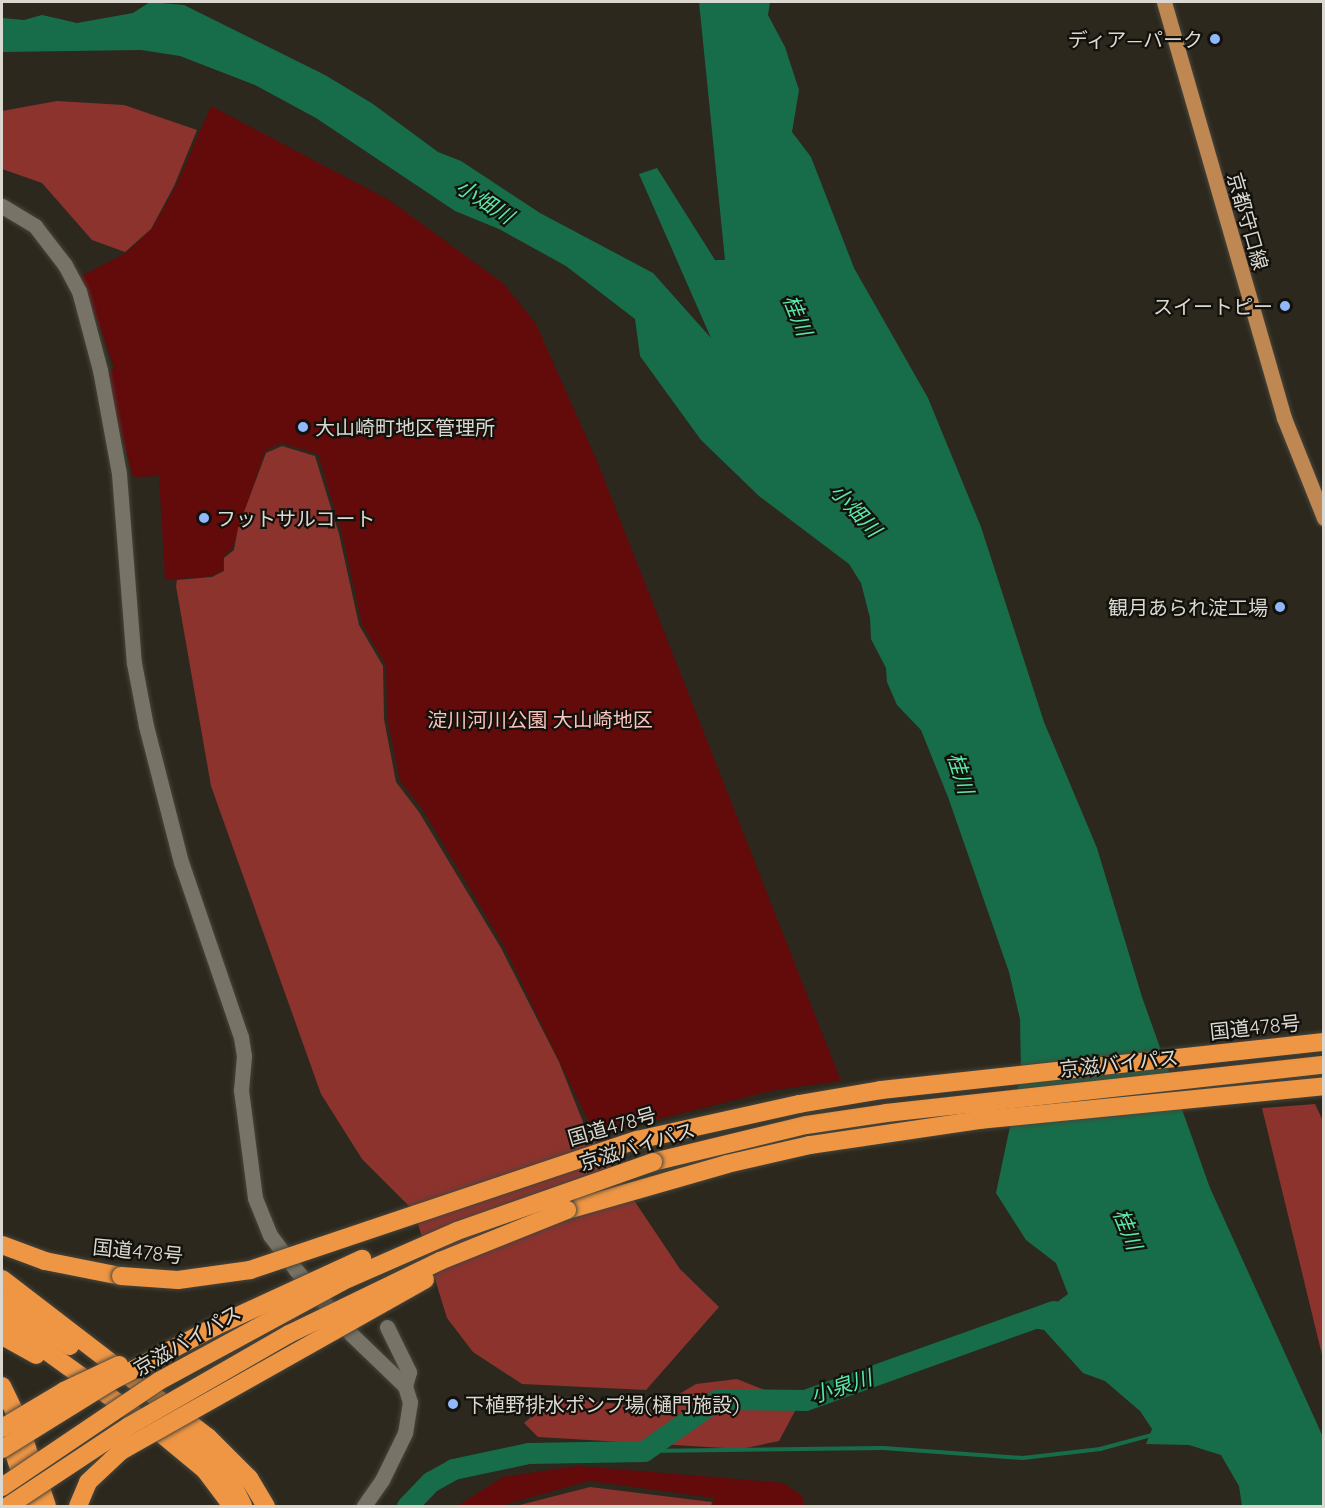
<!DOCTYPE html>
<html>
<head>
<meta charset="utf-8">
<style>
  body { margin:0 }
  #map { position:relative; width:1325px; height:1508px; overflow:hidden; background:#2c281d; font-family:Quicksand,"Noto Sans JP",sans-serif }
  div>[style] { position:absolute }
  .green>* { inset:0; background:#630a0b }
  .forest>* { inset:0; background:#8c332e }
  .water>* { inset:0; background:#176d4a }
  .stream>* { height:4px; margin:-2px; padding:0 2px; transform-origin:2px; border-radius:2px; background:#176d4a }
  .river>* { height:21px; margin:-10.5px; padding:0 10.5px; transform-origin:10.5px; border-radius:10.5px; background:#176d4a }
  .roads { filter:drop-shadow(0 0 2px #47453c) drop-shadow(0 0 2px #47453c) }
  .minor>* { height:15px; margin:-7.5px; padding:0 7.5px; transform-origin:7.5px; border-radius:7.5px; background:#777366 }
  .major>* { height:15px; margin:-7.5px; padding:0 7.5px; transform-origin:7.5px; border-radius:7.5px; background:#bf8852 }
  .highway>* { height:18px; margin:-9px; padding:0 9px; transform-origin:9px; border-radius:9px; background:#ef9644 }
  .bridges { filter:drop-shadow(0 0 2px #47453c) drop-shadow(0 0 2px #47453c) }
  .highway-bridge>* { height:18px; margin:-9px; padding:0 9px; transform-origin:9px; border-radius:9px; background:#ef9644 }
  .dots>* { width:16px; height:16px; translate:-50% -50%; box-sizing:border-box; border:3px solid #13110c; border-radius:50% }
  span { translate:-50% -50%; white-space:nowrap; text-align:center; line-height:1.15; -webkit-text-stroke:4.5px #13110c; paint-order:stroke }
  .poi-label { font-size:20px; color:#dad8d1 }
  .right { translate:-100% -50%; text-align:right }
  .left { translate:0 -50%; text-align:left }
  .street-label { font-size:20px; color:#dad8d1 }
  .park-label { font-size:20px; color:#f7c3bc }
  .water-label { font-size:21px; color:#5be7a8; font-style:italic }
  .frame { position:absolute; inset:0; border:3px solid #dad8d1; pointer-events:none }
</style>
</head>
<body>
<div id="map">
  <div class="green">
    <div style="clip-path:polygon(211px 106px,389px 200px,504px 284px,536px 324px,597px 461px,841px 1081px,775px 1090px,595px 1135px,505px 948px,423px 810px,400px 781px,387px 717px,386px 665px,362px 624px,342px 534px,318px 454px,281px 443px,265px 451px,232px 549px,223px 557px,223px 570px,212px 576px,165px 580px,159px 476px,133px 477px,106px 377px,114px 367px,81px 276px,126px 253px,152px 229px,176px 186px)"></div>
    <div style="clip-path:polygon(578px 1466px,784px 1483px,803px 1497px,803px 1506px,714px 1506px,714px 1498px,589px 1481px,500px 1506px,457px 1506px,503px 1477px)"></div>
  </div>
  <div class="forest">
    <div style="clip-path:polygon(57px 101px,124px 105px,197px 130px,174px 186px,151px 229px,125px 252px,92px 240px,42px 183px,2px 169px,2px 111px)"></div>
    <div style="clip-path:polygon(282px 446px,315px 456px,339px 534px,359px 625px,383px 666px,384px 719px,396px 782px,419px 812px,501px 948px,559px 1062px,585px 1127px,680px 1269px,719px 1307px,646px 1390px,522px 1384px,473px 1352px,447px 1318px,414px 1211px,362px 1159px,321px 1094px,211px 786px,176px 586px,177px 580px,212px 577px,224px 571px,224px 558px,234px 550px,238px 528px,266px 453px)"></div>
    <div style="clip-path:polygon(1315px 1104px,1324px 1123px,1323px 1359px,1262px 1108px)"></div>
    <div style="clip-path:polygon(737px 1379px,777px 1395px,795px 1411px,779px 1441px,741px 1449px,538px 1437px,524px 1423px,556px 1396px,654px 1409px,696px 1384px)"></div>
    <div style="clip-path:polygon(590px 1487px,712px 1502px,711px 1506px,516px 1506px)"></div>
  </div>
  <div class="water">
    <div style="clip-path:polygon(150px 2px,184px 5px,325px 75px,373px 104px,438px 152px,461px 161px,540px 213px,653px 273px,711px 338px,639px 174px,657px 168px,715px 260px,725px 260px,699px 2px,770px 2px,768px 15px,785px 47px,799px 90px,792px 132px,811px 157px,854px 268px,928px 398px,981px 527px,1044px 722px,1097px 848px,1142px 997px,1210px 1188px,1323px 1437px,1323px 1506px,1242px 1506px,1239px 1486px,1221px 1455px,1189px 1445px,1146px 1444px,1152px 1429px,1140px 1411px,1105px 1381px,1083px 1373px,1044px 1330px,1028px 1327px,1025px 1314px,1056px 1303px,1068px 1294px,1056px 1263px,1026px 1240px,996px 1193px,1021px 1074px,1020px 1019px,1009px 972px,948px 797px,921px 730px,897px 705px,887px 682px,886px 668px,871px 639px,870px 618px,861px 583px,849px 564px,759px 496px,701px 440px,640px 356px,635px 319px,566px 266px,499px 229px,455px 211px,316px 118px,255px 85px,180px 56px,141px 50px,2px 52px,2px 18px,24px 20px,42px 15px,77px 23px,133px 13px)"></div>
  </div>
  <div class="stream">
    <div style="left:644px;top:1451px;width:239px;rotate:-0.7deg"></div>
    <div style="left:883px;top:1448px;width:140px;rotate:4.1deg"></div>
    <div style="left:1023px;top:1458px;width:78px;rotate:-6.7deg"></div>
    <div style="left:1100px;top:1449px;width:54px;rotate:-15.1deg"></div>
  </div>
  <div class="river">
    <div style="left:407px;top:1506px;width:33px;rotate:-46deg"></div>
    <div style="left:430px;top:1482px;width:26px;rotate:-29deg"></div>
    <div style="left:453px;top:1469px;width:77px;rotate:-12deg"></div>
    <div style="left:528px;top:1453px;width:116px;rotate:-1deg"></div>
    <div style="left:644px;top:1451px;width:90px;rotate:-35.1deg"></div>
    <div style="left:718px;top:1399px;width:87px;rotate:0.7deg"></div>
    <div style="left:805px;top:1400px;width:264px;rotate:-19.7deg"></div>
  </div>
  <div class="roads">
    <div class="minor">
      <div style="left:2px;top:206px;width:39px;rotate:31deg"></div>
      <div style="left:35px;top:226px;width:49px;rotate:52.4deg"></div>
      <div style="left:65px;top:265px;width:30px;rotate:62deg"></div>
      <div style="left:79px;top:291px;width:82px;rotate:75.1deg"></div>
      <div style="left:100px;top:370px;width:106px;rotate:79.6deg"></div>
      <div style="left:119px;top:474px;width:190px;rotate:85.5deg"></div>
      <div style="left:134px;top:663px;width:64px;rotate:79.2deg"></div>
      <div style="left:146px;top:726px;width:140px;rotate:75.6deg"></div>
      <div style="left:181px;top:862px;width:185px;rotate:71.1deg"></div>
      <div style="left:241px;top:1037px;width:19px;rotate:81deg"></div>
      <div style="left:244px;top:1056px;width:34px;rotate:95deg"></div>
      <div style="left:241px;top:1090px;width:109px;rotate:82.6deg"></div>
      <div style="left:255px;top:1198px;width:40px;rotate:68deg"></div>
      <div style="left:270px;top:1235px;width:44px;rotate:53.4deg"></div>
      <div style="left:296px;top:1270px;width:84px;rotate:49.3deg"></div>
      <div style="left:351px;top:1334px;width:75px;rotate:43.9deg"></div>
      <div style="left:405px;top:1386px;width:17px;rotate:73deg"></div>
      <div style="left:410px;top:1402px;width:31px;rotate:99deg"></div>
      <div style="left:405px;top:1433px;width:52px;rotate:116.1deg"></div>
      <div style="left:382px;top:1480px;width:32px;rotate:125deg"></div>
      <div style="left:387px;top:1327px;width:50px;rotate:63.9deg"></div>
      <div style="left:409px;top:1372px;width:15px;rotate:106deg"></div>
    </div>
    <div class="major">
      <div style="left:1164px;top:2px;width:433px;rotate:73.9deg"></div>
      <div style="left:1284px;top:418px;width:108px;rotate:68.2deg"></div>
    </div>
    <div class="highway">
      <div style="left:653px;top:1162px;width:157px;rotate:-13.6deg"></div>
      <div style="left:806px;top:1125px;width:81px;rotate:-8.5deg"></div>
      <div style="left:886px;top:1113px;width:441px;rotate:-6.3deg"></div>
      <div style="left:567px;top:1210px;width:166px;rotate:-16deg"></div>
      <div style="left:727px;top:1164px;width:85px;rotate:-12.9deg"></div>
      <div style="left:810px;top:1145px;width:172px;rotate:-8.4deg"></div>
      <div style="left:980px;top:1120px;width:346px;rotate:-5.6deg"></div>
      <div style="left:2px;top:1245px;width:46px;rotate:20.4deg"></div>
      <div style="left:45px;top:1261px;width:77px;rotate:11.2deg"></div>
      <div style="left:2px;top:1279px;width:260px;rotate:37.5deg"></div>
      <div style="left:208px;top:1437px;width:58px;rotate:45deg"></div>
      <div style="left:249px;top:1478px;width:33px;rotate:59deg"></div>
      <div style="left:2px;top:1300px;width:82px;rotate:34.1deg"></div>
      <div style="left:2px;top:1319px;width:200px;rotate:35.8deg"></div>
      <div style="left:164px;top:1436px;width:53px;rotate:39.7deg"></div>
      <div style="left:205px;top:1470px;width:45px;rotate:53.1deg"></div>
      <div style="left:2px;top:1336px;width:39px;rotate:29deg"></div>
      <div style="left:2px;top:1386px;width:30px;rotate:64deg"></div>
      <div style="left:15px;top:1413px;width:98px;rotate:71deg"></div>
      <div style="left:165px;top:1419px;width:55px;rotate:39.8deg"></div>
      <div style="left:207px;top:1454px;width:34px;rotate:47deg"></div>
      <div style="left:230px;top:1479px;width:30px;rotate:64deg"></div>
      <div style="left:6px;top:1428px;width:82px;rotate:72.2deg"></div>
    </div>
  </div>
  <div class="bridges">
    <div class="highway-bridge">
      <div style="left:121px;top:1276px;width:57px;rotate:4deg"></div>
      <div style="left:178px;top:1280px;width:73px;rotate:-7.9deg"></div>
      <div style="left:250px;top:1270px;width:408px;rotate:-18.6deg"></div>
      <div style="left:637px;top:1140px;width:166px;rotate:-12.5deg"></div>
      <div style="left:799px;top:1104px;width:83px;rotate:-9.7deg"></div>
      <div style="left:881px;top:1090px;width:446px;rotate:-6.2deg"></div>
      <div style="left:2px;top:1428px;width:72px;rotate:-30.8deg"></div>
      <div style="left:64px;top:1391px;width:61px;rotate:-25.3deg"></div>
      <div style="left:2px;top:1449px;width:127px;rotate:-31.8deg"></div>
      <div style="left:110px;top:1382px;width:120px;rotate:-27.8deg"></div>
      <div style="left:216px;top:1326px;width:161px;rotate:-24.7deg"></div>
      <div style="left:2px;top:1487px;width:189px;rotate:-34deg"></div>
      <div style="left:159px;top:1381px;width:209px;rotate:-28.5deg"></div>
      <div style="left:343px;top:1281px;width:124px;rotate:-23.7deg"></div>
      <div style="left:457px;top:1231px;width:208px;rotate:-19.4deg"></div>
      <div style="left:8px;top:1506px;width:145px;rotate:-33.5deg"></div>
      <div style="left:129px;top:1426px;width:185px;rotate:-29.9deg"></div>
      <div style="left:289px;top:1334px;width:168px;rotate:-25.8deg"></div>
      <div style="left:440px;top:1261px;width:137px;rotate:-21.9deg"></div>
      <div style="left:78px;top:1506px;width:26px;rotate:-67deg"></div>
      <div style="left:88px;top:1482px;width:45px;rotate:-43.2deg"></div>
      <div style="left:121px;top:1451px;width:349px;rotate:-29.4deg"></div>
    </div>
  </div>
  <div class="dots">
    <div style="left:1215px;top:39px;background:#90b8fd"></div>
    <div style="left:1285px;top:306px;background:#90b8fd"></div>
    <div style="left:303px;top:427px;background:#90b8fd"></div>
    <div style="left:204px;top:518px;background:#90b8fd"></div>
    <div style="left:1280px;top:607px;background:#90b8fd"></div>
    <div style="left:453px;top:1404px;background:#90b8fd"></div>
  </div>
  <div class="poi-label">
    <span class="right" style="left:1203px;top:39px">ディア―パーク</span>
    <span class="right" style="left:1273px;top:306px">スイートピー</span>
    <span class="left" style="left:315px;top:427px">大山崎町地区管理所</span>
    <span class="left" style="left:216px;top:518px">フットサルコート</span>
    <span class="right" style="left:1268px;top:607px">観月あられ淀工場</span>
    <span class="left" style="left:465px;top:1404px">下植野排水ポンプ場(樋門施設)</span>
  </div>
  <div class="street-label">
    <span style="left:1248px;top:221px;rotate:74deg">京都守口線</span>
    <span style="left:1255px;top:1027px;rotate:-6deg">国道478号</span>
    <span style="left:1119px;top:1063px;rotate:-6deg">京滋バイパス</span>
    <span style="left:612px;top:1126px;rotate:-16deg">国道478号</span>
    <span style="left:637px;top:1146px;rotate:-17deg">京滋バイパス</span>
    <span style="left:138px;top:1251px;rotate:6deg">国道478号</span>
    <span style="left:187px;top:1340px;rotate:-30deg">京滋バイパス</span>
  </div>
  <div class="park-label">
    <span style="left:540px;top:719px">淀川河川公園 大山崎地区</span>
  </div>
  <div class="water-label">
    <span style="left:485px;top:201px;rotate:33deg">小畑川</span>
    <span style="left:798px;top:315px;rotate:68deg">桂川</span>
    <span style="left:856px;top:510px;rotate:47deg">小畑川</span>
    <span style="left:961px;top:773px;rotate:73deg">桂川</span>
    <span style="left:1128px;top:1229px;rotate:68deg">桂川</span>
    <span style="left:841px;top:1386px;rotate:-18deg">小泉川</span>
  </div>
  <div class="frame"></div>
</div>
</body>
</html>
